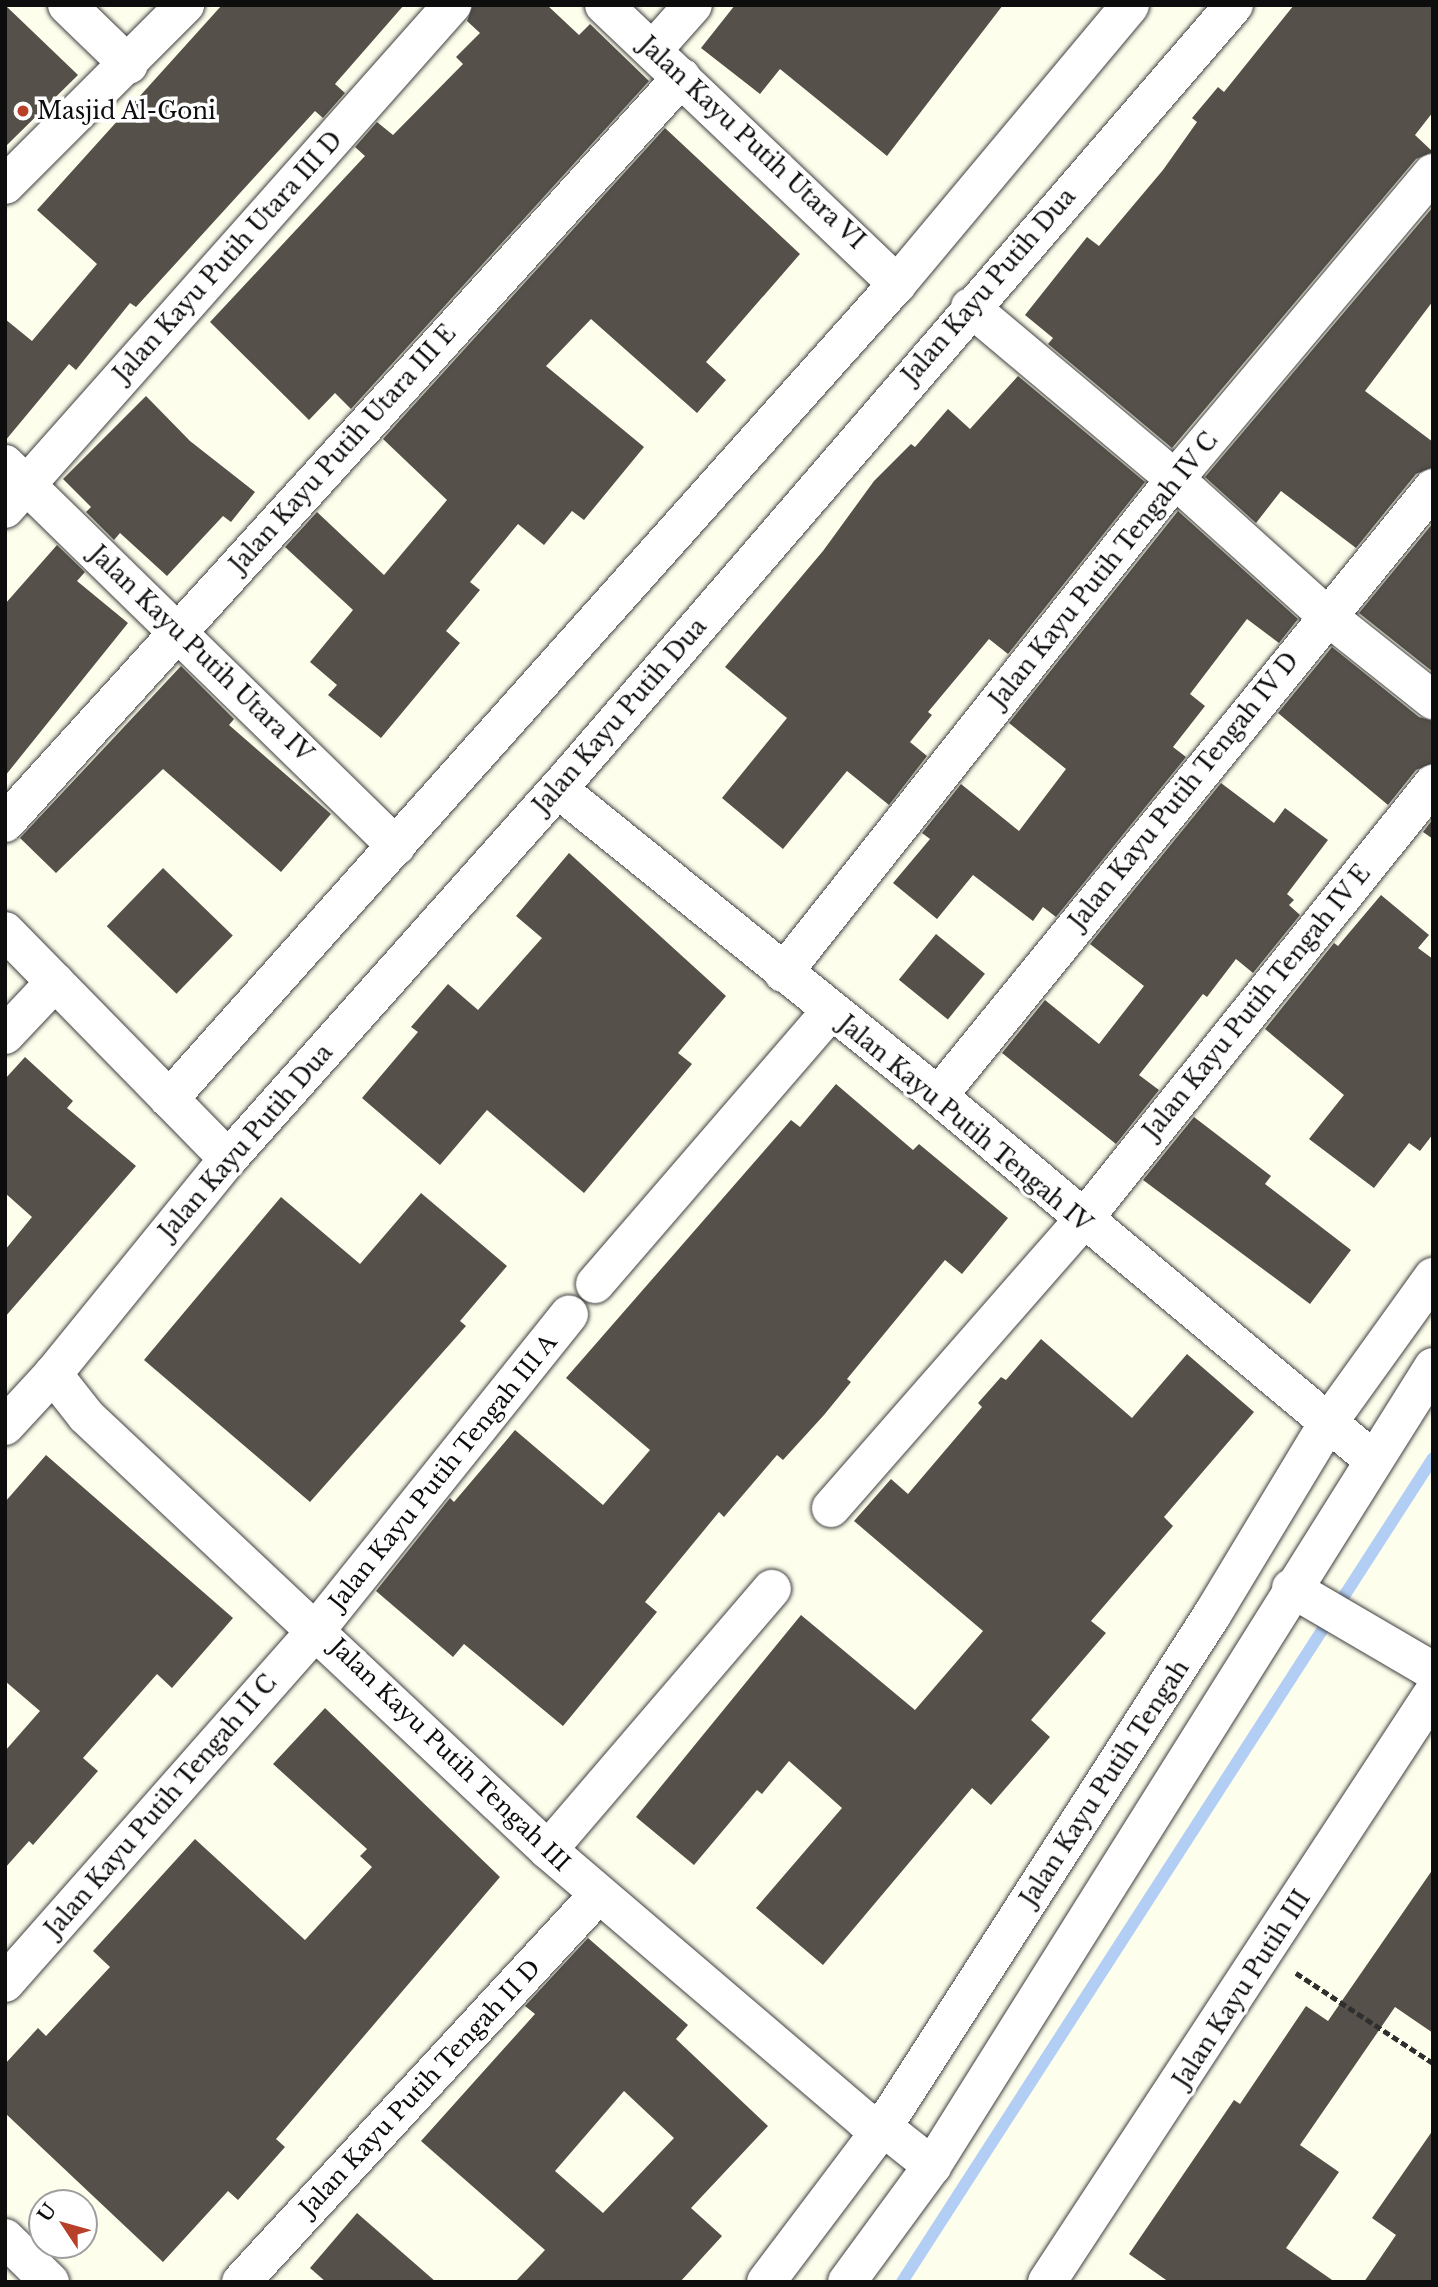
<!DOCTYPE html>
<html>
<head>
<meta charset="utf-8">
<style>
  body { margin:0 }
  #map { position:relative; width:1438px; height:2287px; overflow:hidden; background:#fefeed; font-family:"Libre Baskerville",serif }
  div>[style] { position:absolute }
  .stream>* { height:12px; margin:-6px; padding:0 6px; transform-origin:6px; border-radius:6px; background:#b3cef4 }
  .building>* { inset:0; background:#555049; transform-origin:0 0 }
  .path>* { height:4.5px; margin-top:-2.25px; transform-origin:0; background:repeating-linear-gradient(90deg,#2f2f2f 0 7px,transparent 0 10.5px) }
  .roads { filter:drop-shadow(0 0 2px #404040) drop-shadow(0 0 2px #404040) }
  .minor>* { height:38px; margin:-19px; padding:0 19px; transform-origin:19px; border-radius:19px; background:#fff }
  .dots>* { width:19px; height:19px; translate:-50% -50%; box-sizing:border-box; border:4px solid #fff; border-radius:50% }
  span { translate:-50% -50%; white-space:nowrap; text-align:center; line-height:1.15; -webkit-text-stroke:7px #fff; paint-order:stroke }
  .poi-label { font-size:23px; color:#0d0d0d }
  .left { translate:0 -50%; text-align:left }
  .street-label { font-size:23px; color:#0d0d0d }
  .frame { position:absolute; inset:0; border:7px solid #0d0d0d; pointer-events:none }
  .north { position:absolute; left:28px; top:2189px; width:70px; height:70px; box-sizing:border-box; background:#fff; border:2px solid #9e9e9e; border-radius:50%; rotate:306deg; font-size:19px; font-weight:700; line-height:28px; text-align:center; color:#0d0d0d }
  .north::after { content:''; display:block; margin:auto; width:24px; height:32px; background:#b84029; clip-path:polygon(50% 0,100% 100%,50% 72%,0 100%) }
</style>
</head>
<body>
<div id="map">
  <div class="stream">
    <div style="left:902px;top:2282px;width:980px;rotate:-57.2deg"></div>
  </div>
  <div class="building">
    <div style="clip-path:polygon(5px 5px,78px 75px,5px 147px)"></div>
    <div style="clip-path:polygon(222px 5px,404px 5px,335px 84px,345px 93px,323px 118px,315px 111px,136px 307px,130px 303px,76px 370px,69px 364px,5px 441px,5px 319px,32px 341px,97px 264px,37px 210px)"></div>
    <div style="clip-path:polygon(473px 5px,547px 5px,579px 35px,590px 24px,649px 81px,351px 409px,335px 393px,309px 420px,210px 322px,365px 156px,355px 147px,377px 122px,393px 135px,463px 64px,456px 57px,480px 33px,467px 21px)"></div>
    <div style="clip-path:polygon(735px 5px,1003px 5px,887px 156px,780px 69px,760px 94px,701px 48px)"></div>
    <div style="clip-path:polygon(1294px 5px,1433px 5px,1433px 112px,1415px 135px,1433px 152px,1416px 159px,1172px 448px,1048px 344px,1053px 338px,1025px 315px,1087px 237px,1099px 246px,1163px 170px,1197px 122px,1192px 118px,1218px 87px,1224px 92px)"></div>
    <div style="clip-path:polygon(665px 128px,800px 254px,706px 362px,726px 380px,697px 413px,591px 319px,546px 366px,644px 447px,584px 520px,572px 511px,544px 545px,518px 524px,470px 582px,480px 590px,446px 631px,460px 643px,381px 738px,328px 695px,337px 685px,310px 662px,353px 610px,285px 547px,317px 512px,384px 575px,447px 500px,383px 439px)"></div>
    <div style="clip-path:polygon(1433px 207px,1433px 301px,1365px 391px,1433px 442px,1433px 467px,1416px 474px,1356px 548px,1281px 491px,1256px 523px,1205px 477px)"></div>
    <div style="clip-path:polygon(1018px 376px,1145px 482px,1008px 654px,989px 639px,928px 712px,932px 715px,910px 742px,927px 756px,889px 805px,847px 771px,783px 849px,722px 798px,787px 718px,725px 667px,823px 551px,874px 481px,911px 444px,915px 447px,948px 409px,970px 429px)"></div>
    <div style="clip-path:polygon(146px 396px,190px 441px,255px 492px,231px 522px,223px 516px,167px 576px,120px 533px,114px 540px,86px 512px,91px 507px,63px 479px)"></div>
    <div style="clip-path:polygon(1178px 511px,1298px 619px,1279px 643px,1247px 619px,1190px 694px,1205px 706px,1173px 747px,1186px 757px,1056px 917px,1043px 907px,1033px 921px,973px 875px,937px 919px,893px 883px,930px 839px,922px 833px,961px 784px,1019px 831px,1066px 769px,1009px 723px)"></div>
    <div style="clip-path:polygon(1433px 523px,1433px 672px,1359px 613px)"></div>
    <div style="clip-path:polygon(57px 545px,85px 572px,77px 581px,128px 623px,5px 776px,5px 604px)"></div>
    <div style="clip-path:polygon(1332px 647px,1419px 717px,1433px 721px,1433px 763px,1416px 770px,1388px 805px,1278px 713px)"></div>
    <div style="clip-path:polygon(181px 666px,234px 719px,229px 725px,331px 814px,281px 872px,163px 769px,56px 873px,20px 838px)"></div>
    <div style="clip-path:polygon(1221px 783px,1274px 823px,1285px 808px,1328px 840px,1287px 894px,1294px 900px,1289px 905px,1300px 915px,1253px 973px,1236px 959px,1207px 997px,1203px 994px,1139px 1075px,1159px 1090px,1116px 1144px,1002px 1053px,1045px 1000px,1099px 1044px,1144px 986px,1090px 944px)"></div>
    <div style="clip-path:polygon(1433px 819px,1433px 839px,1423px 832px)"></div>
    <div style="clip-path:polygon(569px 853px,726px 996px,678px 1053px,692px 1064px,584px 1193px,487px 1110px,440px 1165px,362px 1098px,418px 1032px,411px 1027px,448px 984px,478px 1010px,542px 938px,516px 916px)"></div>
    <div style="left:163px;top:868px;width:97px;height:81px;rotate:44deg"></div>
    <div style="clip-path:polygon(1381px 895px,1429px 935px,1418px 948px,1433px 959px,1433px 1134px,1420px 1151px,1409px 1143px,1374px 1188px,1309px 1139px,1344px 1095px,1265px 1029px,1334px 943px,1338px 946px)"></div>
    <div style="left:936px;top:934px;width:63px;height:59px;rotate:39deg"></div>
    <div style="clip-path:polygon(25px 1057px,73px 1101px,67px 1108px,136px 1166px,5px 1317px,5px 1250px,32px 1217px,5px 1193px,5px 1079px)"></div>
    <div style="clip-path:polygon(836px 1084px,913px 1150px,919px 1144px,1008px 1218px,962px 1274px,945px 1260px,847px 1379px,851px 1382px,824px 1415px,783px 1460px,777px 1455px,724px 1517px,719px 1512px,645px 1602px,657px 1612px,563px 1726px,464px 1644px,453px 1657px,376px 1591px,450px 1498px,454px 1502px,515px 1430px,603px 1505px,650px 1450px,566px 1378px,791px 1120px,800px 1127px)"></div>
    <div style="clip-path:polygon(1194px 1117px,1271px 1176px,1265px 1184px,1351px 1250px,1310px 1304px,1143px 1180px)"></div>
    <div style="clip-path:polygon(421px 1193px,507px 1266px,460px 1321px,466px 1326px,310px 1502px,144px 1360px,281px 1197px,360px 1264px)"></div>
    <div style="clip-path:polygon(1041px 1339px,1132px 1418px,1187px 1354px,1254px 1412px,1164px 1517px,1173px 1526px,1091px 1621px,1106px 1633px,1031px 1720px,1050px 1737px,991px 1805px,972px 1788px,823px 1965px,756px 1908px,842px 1808px,789px 1761px,762px 1794px,757px 1790px,694px 1865px,636px 1817px,801px 1615px,915px 1710px,983px 1631px,854px 1521px,891px 1479px,908px 1494px,982px 1407px,978px 1403px,1001px 1377px,1006px 1380px)"></div>
    <div style="clip-path:polygon(46px 1455px,233px 1618px,172px 1688px,157px 1674px,83px 1758px,98px 1771px,33px 1845px,29px 1841px,5px 1868px,5px 1751px,40px 1711px,5px 1681px,5px 1502px)"></div>
    <div style="clip-path:polygon(325px 1708px,500px 1877px,276px 2139px,285px 2147px,238px 2200px,228px 2191px,163px 2262px,5px 2113px,5px 2064px,38px 2028px,46px 2036px,110px 1967px,93px 1951px,195px 1839px,305px 1940px,372px 1867px,360px 1856px,367px 1849px,273px 1764px)"></div>
    <div style="clip-path:polygon(1433px 1869px,1433px 2033px,1395px 2007px,1300px 2145px,1339px 2172px,1286px 2248px,1335px 2282px,1169px 2282px,1129px 2254px,1234px 2100px,1240px 2104px,1306px 2006px,1328px 2021px)"></div>
    <div style="clip-path:polygon(evenodd,588px 1938px,688px 2025px,676px 2039px,768px 2126px,691px 2208px,722px 2236px,680px 2282px,515px 2282px,545px 2250px,421px 2141px,535px 2014px,525px 2006px,588px 1938px,624px 2091px,674px 2138px,603px 2213px,555px 2171px,624px 2091px)"></div>
    <div style="clip-path:polygon(1433px 2130px,1433px 2282px,1364px 2282px,1396px 2235px,1372px 2218px)"></div>
    <div style="clip-path:polygon(357px 2213px,436px 2282px,326px 2282px,310px 2268px)"></div>
  </div>
  <div class="path">
    <div style="left:1296px;top:1973px;width:164px;rotate:33.3deg"></div>
  </div>
  <div class="roads">
    <div class="minor">
      <div style="left:67px;top:5px;width:86px;rotate:44.1deg"></div>
      <div style="left:604px;top:5px;width:405px;rotate:43.6deg"></div>
      <div style="left:653px;top:50px;width:60px;rotate:-48.4deg"></div>
      <div style="left:5px;top:185px;width:255px;rotate:-45deg"></div>
      <div style="left:970px;top:307px;width:268px;rotate:40deg"></div>
      <div style="left:1175px;top:479px;width:203px;rotate:42deg"></div>
      <div style="left:1326px;top:615px;width:137px;rotate:38.5deg"></div>
      <div style="left:5px;top:464px;width:547px;rotate:44.33deg"></div>
      <div style="left:5px;top:509px;width:674px;rotate:-48.43deg"></div>
      <div style="left:558px;top:789px;width:489px;rotate:38.9deg"></div>
      <div style="left:938px;top:1096px;width:566px;rotate:39.91deg"></div>
      <div style="left:5px;top:823px;width:1007px;rotate:-47.78deg"></div>
      <div style="left:5px;top:931px;width:319px;rotate:45.6deg"></div>
      <div style="left:783px;top:973px;width:631px;rotate:-51.57deg"></div>
      <div style="left:1175px;top:479px;width:400px;rotate:-49.9deg"></div>
      <div style="left:5px;top:1035px;width:73px;rotate:-46.7deg"></div>
      <div style="left:938px;top:1096px;width:784px;rotate:-50.85deg"></div>
      <div style="left:169px;top:1099px;width:1093px;rotate:-48.23deg"></div>
      <div style="left:897px;top:284px;width:363px;rotate:-50.1deg"></div>
      <div style="left:595px;top:1284px;width:359px;rotate:-49.2deg"></div>
      <div style="left:53px;top:1374px;width:53px;rotate:51.8deg"></div>
      <div style="left:86px;top:1416px;width:634px;rotate:43.21deg"></div>
      <div style="left:548px;top:1850px;width:416px;rotate:40.5deg"></div>
      <div style="left:864px;top:2120px;width:20px;rotate:20deg"></div>
      <div style="left:883px;top:2127px;width:63px;rotate:38.5deg"></div>
      <div style="left:5px;top:1426px;width:71px;rotate:-47.3deg"></div>
      <div style="left:53px;top:1374px;width:277px;rotate:-50.9deg"></div>
      <div style="left:228px;top:1159px;width:496px;rotate:-48.3deg"></div>
      <div style="left:558px;top:789px;width:1035px;rotate:-49.23deg"></div>
      <div style="left:831px;top:1508px;width:381px;rotate:-48.8deg"></div>
      <div style="left:1082px;top:1221px;width:561px;rotate:-51.23deg"></div>
      <div style="left:1291px;top:1588px;width:164px;rotate:30.3deg"></div>
      <div style="left:548px;top:1850px;width:344px;rotate:-49.4deg"></div>
      <div style="left:5px;top:1983px;width:472px;rotate:-48.6deg"></div>
      <div style="left:317px;top:1629px;width:403px;rotate:-51.3deg"></div>
      <div style="left:5px;top:2238px;width:63px;rotate:44.4deg"></div>
      <div style="left:241px;top:2282px;width:527px;rotate:-47.31deg"></div>
      <div style="left:766px;top:2282px;width:194px;rotate:-53deg"></div>
      <div style="left:883px;top:2127px;width:609px;rotate:-57.28deg"></div>
      <div style="left:1212px;top:1615px;width:224px;rotate:-58.9deg"></div>
      <div style="left:1328px;top:1423px;width:180px;rotate:-54.3deg"></div>
      <div style="left:847px;top:2282px;width:144px;rotate:-53.8deg"></div>
      <div style="left:932px;top:2166px;width:943px;rotate:-57.91deg"></div>
      <div style="left:1047px;top:2282px;width:704px;rotate:-56.76deg"></div>
    </div>
  </div>
  <div class="dots">
    <div style="left:23px;top:111px;background:#b84029"></div>
  </div>
  <div class="poi-label">
    <span class="left" style="left:37px;top:111px">Masjid Al-Goni</span>
  </div>
  <div class="street-label">
    <span style="left:752px;top:143px;rotate:43deg">Jalan Kayu Putih Utara VI</span>
    <span style="left:228px;top:257px;rotate:-48deg">Jalan Kayu Putih Utara III D</span>
    <span style="left:989px;top:286px;rotate:-49deg">Jalan Kayu Putih Dua</span>
    <span style="left:343px;top:449px;rotate:-48deg">Jalan Kayu Putih Utara III E</span>
    <span style="left:1104px;top:570px;rotate:-51deg">Jalan Kayu Putih Tengah IV C</span>
    <span style="left:201px;top:654px;rotate:44deg">Jalan Kayu Putih Utara IV</span>
    <span style="left:620px;top:716px;rotate:-49deg">Jalan Kayu Putih Dua</span>
    <span style="left:1184px;top:791px;rotate:-51deg">Jalan Kayu Putih Tengah IV D</span>
    <span style="left:1257px;top:1002px;rotate:-51deg">Jalan Kayu Putih Tengah IV E</span>
    <span style="left:965px;top:1124px;rotate:40deg">Jalan Kayu Putih Tengah IV</span>
    <span style="left:246px;top:1142px;rotate:-49deg">Jalan Kayu Putih Dua</span>
    <span style="left:443px;top:1472px;rotate:-51deg">Jalan Kayu Putih Tengah III A</span>
    <span style="left:450px;top:1755px;rotate:44deg">Jalan Kayu Putih Tengah III</span>
    <span style="left:1105px;top:1783px;rotate:-57deg">Jalan Kayu Putih Tengah</span>
    <span style="left:161px;top:1806px;rotate:-49deg">Jalan Kayu Putih Tengah II C</span>
    <span style="left:1242px;top:1989px;rotate:-57deg">Jalan Kayu Putih III</span>
    <span style="left:420px;top:2088px;rotate:-47deg">Jalan Kayu Putih Tengah II D</span>
  </div>
  <div class="frame"></div>
  <div class="north">U</div>
</div>
</body>
</html>
